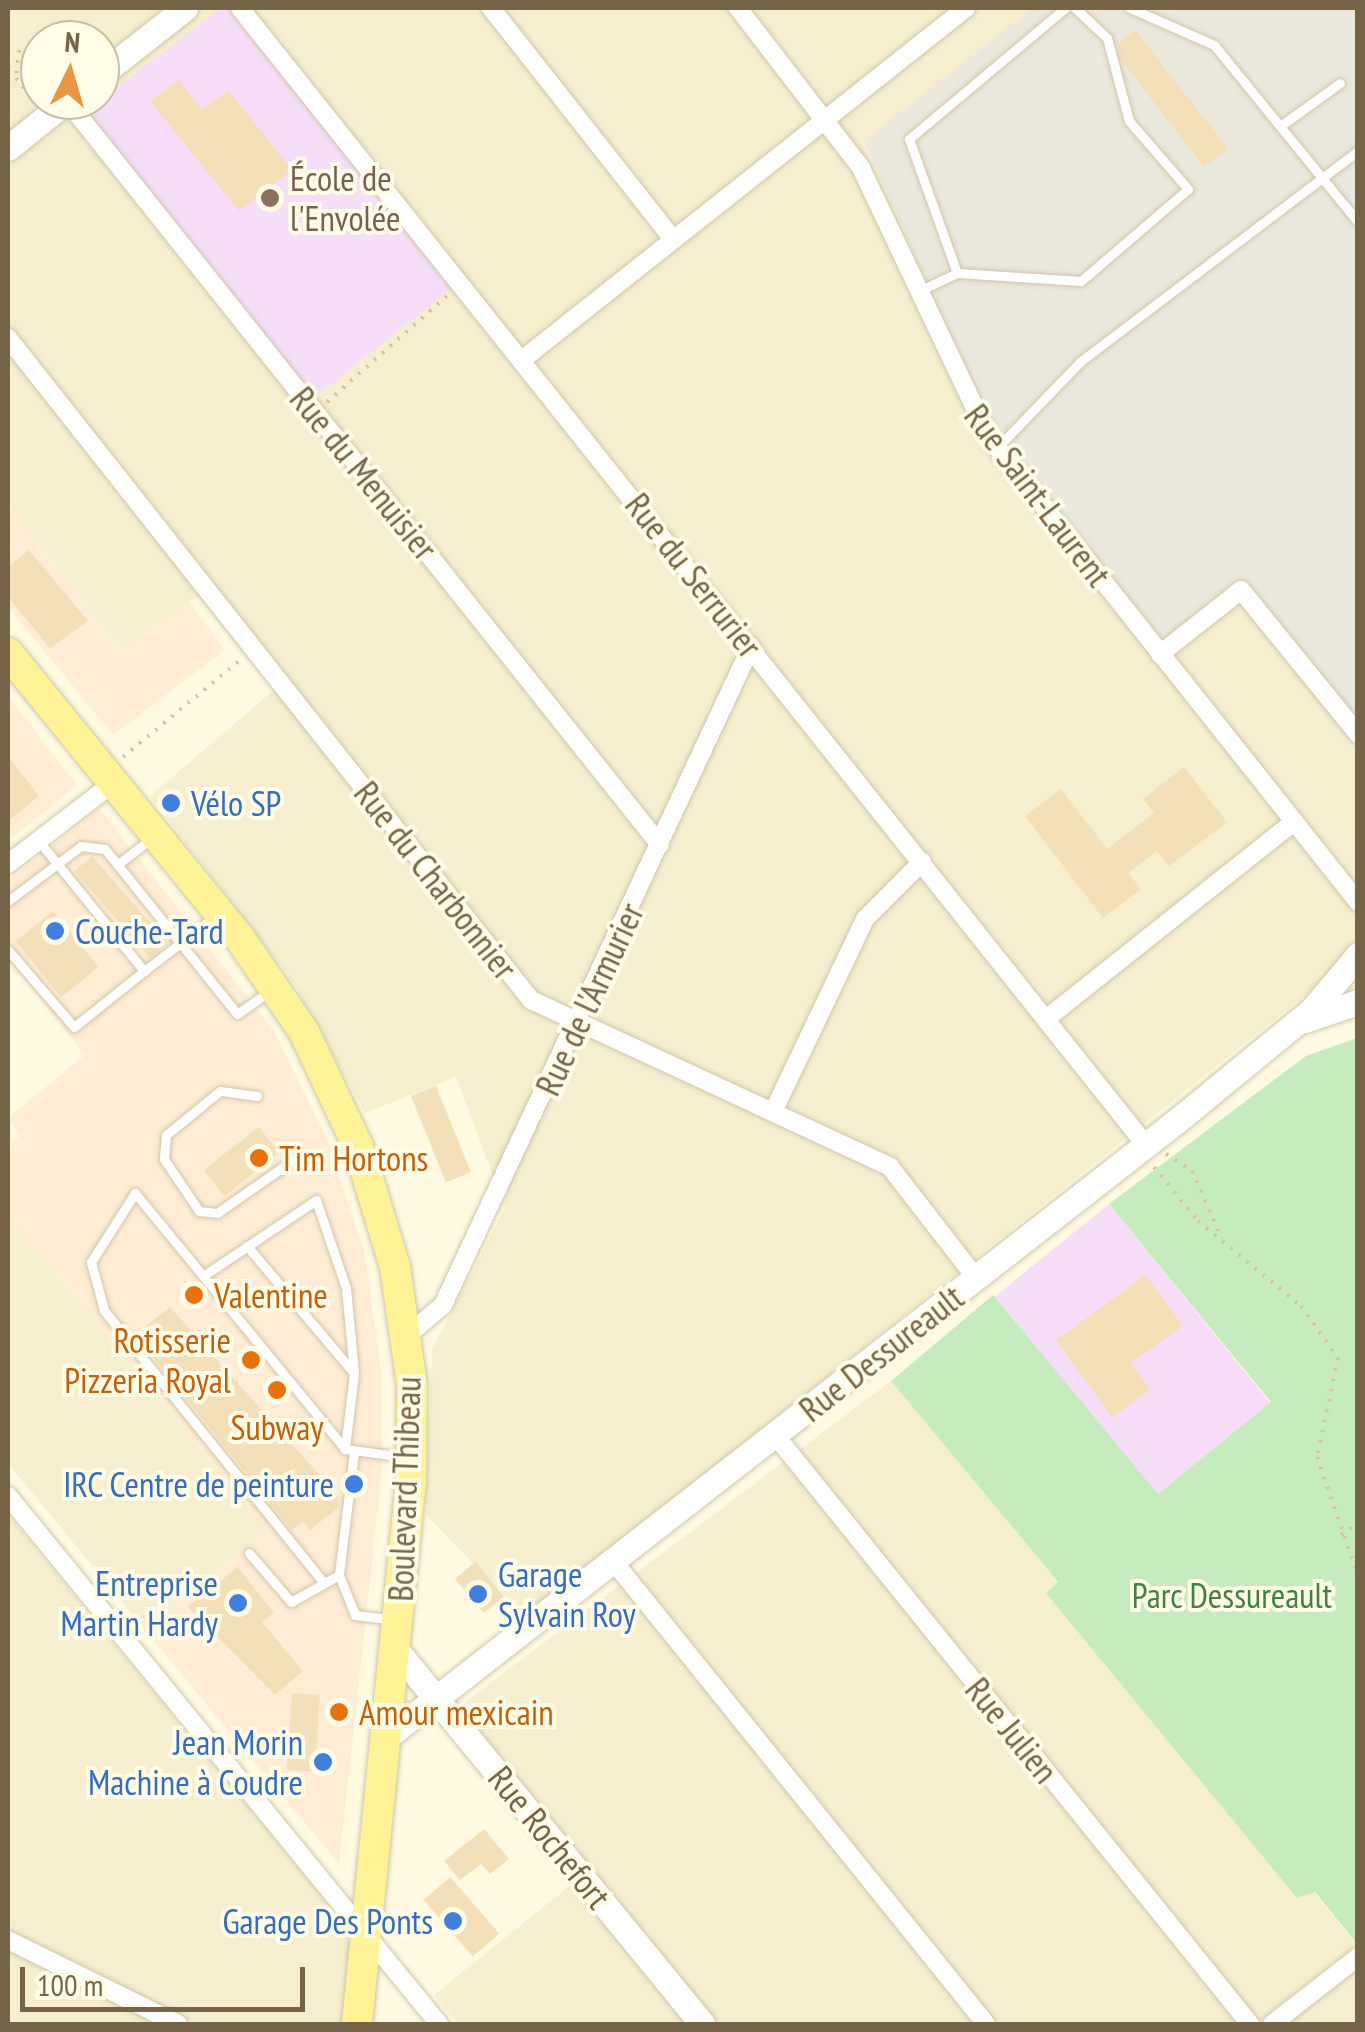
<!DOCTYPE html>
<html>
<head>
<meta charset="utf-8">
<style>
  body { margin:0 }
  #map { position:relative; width:1365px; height:2032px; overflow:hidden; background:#fdfae1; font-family:"PT Sans Narrow",sans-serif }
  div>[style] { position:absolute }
  .residential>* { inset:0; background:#f5eecf }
  .commercial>* { inset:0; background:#feecd4 }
  .industrial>* { inset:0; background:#ebe8dd }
  .education>* { inset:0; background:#f6def9; transform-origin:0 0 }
  .green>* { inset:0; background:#c5ebbf }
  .building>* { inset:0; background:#f3e0b8; transform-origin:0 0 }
  .path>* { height:4px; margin-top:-2px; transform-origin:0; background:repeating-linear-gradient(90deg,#d8c39b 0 2.5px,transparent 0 10.5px) }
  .roads { filter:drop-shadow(0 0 2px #d0c6ab) drop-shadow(0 0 2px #d0c6ab) }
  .lane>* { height:9px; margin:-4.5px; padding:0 4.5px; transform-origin:4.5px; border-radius:4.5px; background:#fff }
  .street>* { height:18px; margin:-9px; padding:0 9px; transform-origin:9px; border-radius:9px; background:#fff }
  .secondary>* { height:25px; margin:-12.5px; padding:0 12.5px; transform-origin:12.5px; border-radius:12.5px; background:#fff }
  .primary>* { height:30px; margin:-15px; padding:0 15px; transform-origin:15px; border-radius:15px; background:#fef497 }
  .dots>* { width:28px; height:28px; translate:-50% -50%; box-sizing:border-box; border:5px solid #fffce8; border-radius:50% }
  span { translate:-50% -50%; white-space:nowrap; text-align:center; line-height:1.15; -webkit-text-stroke:8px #fffce8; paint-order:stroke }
  .education-label { font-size:35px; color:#785e54 }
  .left { translate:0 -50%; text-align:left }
  .street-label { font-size:35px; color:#756447 }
  .shop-label { font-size:35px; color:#366cbe }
  .right { translate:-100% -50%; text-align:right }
  .food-label { font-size:35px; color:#c56008 }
  .park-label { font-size:35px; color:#428141 }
  .frame { position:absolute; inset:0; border:10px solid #756447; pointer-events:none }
  .north { position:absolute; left:20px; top:20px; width:100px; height:100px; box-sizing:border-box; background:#fffce8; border:2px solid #c8bfa8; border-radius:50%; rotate:5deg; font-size:28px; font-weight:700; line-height:40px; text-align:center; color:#756447 }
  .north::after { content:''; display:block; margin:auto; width:35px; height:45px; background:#eb9642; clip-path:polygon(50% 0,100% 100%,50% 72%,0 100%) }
  .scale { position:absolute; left:20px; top:1967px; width:285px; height:45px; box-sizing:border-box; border:5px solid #756447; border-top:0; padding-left:12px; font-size:30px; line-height:35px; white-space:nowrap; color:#756447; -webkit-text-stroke:8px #fffce8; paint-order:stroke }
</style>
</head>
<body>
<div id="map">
  <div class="residential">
    <div style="clip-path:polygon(evenodd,8px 8px,1032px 8px,864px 142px,990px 426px,1242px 581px,1357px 717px,1357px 938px,1325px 979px,526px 1617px,426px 1515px,432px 1350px,505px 1208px,456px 1077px,365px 1113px,293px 982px,150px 796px,274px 690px,198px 596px,122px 650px,8px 505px,8px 8px,40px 40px,100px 40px,100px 100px,40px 100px,40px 40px)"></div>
    <div style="clip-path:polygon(8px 1215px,267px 1530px,145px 1630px,8px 1463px)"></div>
    <div style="clip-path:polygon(891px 1381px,1357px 1945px,1256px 2024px,458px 2024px,434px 1995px,571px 1885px,441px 1720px)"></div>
    <div style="clip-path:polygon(8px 1515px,356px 1938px,345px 2024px,8px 2024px)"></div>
    <div style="clip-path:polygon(1357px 1957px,1357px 2024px,1272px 2024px)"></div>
  </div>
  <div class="commercial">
    <div style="clip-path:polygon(8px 505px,121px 649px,189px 602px,225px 650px,113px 735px,8px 607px)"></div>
    <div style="clip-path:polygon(8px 697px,77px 785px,8px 841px)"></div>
    <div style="clip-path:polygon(99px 808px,274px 1031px,328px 1142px,364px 1251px,382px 1376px,382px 1469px,339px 1864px,145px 1630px,267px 1530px,8px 1215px,8px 1147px,20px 1137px,8px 1118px,85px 1055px,8px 959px,8px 881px)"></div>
  </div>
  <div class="industrial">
    <div style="clip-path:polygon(1032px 8px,1357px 8px,1357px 725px,1242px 582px,1165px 642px,990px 426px,864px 141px)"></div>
  </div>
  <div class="education">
    <div style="clip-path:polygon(221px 8px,234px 8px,456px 285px,314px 398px,84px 112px)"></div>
    <div style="left:1109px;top:1204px;width:256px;height:147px;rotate:51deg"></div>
  </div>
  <div class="green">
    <div style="clip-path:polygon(1357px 1038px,1358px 1038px,1357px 1944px,1315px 1892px,1297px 1898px,1046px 1593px,1058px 1582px,891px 1381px,993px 1295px,1158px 1494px,1271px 1402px,1109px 1204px,1306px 1056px)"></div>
  </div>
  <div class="building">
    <div style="clip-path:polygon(1135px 30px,1228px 149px,1204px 167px,1121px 60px,1117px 44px)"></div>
    <div style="clip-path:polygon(179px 80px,202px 109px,229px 91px,292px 170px,239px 211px,150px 101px)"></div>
    <div style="clip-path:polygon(29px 550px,88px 621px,50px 648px,8px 597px,8px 567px)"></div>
    <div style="clip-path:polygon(8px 756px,39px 796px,8px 821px)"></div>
    <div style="clip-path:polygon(1184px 767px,1227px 822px,1169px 866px,1157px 851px,1128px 873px,1141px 889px,1103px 918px,1025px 816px,1061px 789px,1107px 849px,1154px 813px,1143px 799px)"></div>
    <div style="left:92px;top:856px;width:115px;height:23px;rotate:49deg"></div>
    <div style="left:53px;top:911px;width:72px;height:48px;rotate:51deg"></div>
    <div style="left:436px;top:1086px;width:93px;height:27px;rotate:68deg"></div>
    <div style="left:259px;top:1127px;width:33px;height:70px;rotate:52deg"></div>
    <div style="clip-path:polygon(1146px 1275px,1183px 1326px,1131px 1363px,1150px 1390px,1112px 1417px,1056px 1340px)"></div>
    <div style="clip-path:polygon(170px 1307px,338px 1496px,339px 1507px,310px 1530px,303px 1521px,292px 1530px,135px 1335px)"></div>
    <div style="left:475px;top:1562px;width:45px;height:26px;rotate:50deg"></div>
    <div style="clip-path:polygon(238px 1567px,274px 1613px,262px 1622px,303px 1671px,275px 1695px,188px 1607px)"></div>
    <div style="left:292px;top:1693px;width:28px;height:77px;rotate:4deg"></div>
    <div style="clip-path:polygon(484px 1829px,509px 1859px,490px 1874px,481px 1864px,460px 1880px,444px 1861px)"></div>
    <div style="left:450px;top:1877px;width:75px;height:35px;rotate:49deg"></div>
  </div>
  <div class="path">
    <div style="left:19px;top:50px;width:28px;rotate:96deg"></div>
    <div style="left:16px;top:78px;width:27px;rotate:51deg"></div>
    <div style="left:327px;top:402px;width:160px;rotate:-41.5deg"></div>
    <div style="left:123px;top:757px;width:151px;rotate:-39.6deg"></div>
    <div style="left:1166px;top:1154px;width:31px;rotate:33deg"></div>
    <div style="left:1192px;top:1171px;width:74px;rotate:66.2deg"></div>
    <div style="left:1154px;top:1167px;width:70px;rotate:50.8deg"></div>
    <div style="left:1198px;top:1221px;width:134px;rotate:39.5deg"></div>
    <div style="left:1301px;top:1306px;width:64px;rotate:54.6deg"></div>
    <div style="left:1338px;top:1358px;width:101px;rotate:102deg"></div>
    <div style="left:1317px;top:1457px;width:126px;rotate:71deg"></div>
    <div style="left:1341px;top:1535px;width:21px;rotate:-35deg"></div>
  </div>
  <div class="roads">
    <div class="lane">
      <div style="left:1130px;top:8px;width:92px;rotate:23.8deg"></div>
      <div style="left:1214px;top:45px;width:228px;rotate:50.9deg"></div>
      <div style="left:1283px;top:124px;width:70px;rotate:-35.7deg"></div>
      <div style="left:957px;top:273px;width:124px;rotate:3.7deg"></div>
      <div style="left:1081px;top:281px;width:141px;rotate:-40.7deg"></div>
      <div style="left:1188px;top:189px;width:90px;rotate:-130.9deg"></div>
      <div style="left:1129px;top:121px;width:86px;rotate:-104.8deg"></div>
      <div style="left:1107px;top:38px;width:44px;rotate:-136.8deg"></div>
      <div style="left:919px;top:291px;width:42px;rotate:-25.3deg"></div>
      <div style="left:957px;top:273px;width:142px;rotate:-109.7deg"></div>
      <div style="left:909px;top:139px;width:204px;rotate:-40deg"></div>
      <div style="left:997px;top:448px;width:121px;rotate:-46deg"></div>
      <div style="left:1081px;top:361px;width:348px;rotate:-37.2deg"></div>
      <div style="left:38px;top:840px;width:169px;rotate:51deg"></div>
      <div style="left:144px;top:971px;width:88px;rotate:-37.6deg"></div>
      <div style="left:118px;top:864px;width:43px;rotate:-37.4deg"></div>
      <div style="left:8px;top:901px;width:91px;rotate:-37deg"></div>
      <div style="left:81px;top:846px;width:24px;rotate:7deg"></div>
      <div style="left:105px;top:849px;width:211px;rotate:51.3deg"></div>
      <div style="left:237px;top:1014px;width:39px;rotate:-35deg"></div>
      <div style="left:8px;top:950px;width:101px;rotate:49.4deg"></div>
      <div style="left:74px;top:1027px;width:90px;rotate:-38.7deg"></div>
      <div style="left:257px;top:1096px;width:37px;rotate:-172deg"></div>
      <div style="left:220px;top:1091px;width:70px;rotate:140.8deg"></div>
      <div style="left:166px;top:1135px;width:24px;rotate:95deg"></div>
      <div style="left:164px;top:1159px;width:63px;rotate:56.1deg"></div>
      <div style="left:199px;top:1211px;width:18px;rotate:6deg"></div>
      <div style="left:217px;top:1213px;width:93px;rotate:-34.9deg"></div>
      <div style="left:247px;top:1246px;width:166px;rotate:49.9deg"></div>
      <div style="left:354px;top:1373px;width:77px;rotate:96.8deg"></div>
      <div style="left:203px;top:1276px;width:136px;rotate:-33.9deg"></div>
      <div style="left:316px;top:1200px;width:93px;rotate:71.2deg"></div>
      <div style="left:346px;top:1288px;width:85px;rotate:84.6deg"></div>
      <div style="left:354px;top:1452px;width:124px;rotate:97deg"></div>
      <div style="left:339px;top:1575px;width:43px;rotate:68.2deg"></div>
      <div style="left:355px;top:1615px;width:35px;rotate:7deg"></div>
      <div style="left:249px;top:1553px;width:65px;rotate:49.4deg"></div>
      <div style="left:291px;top:1602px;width:55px;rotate:-29.4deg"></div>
      <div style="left:324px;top:1583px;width:351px;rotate:-128.9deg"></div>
      <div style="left:104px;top:1310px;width:50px;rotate:-105.2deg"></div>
      <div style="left:91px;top:1262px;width:82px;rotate:-57.5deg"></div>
      <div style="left:135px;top:1193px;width:331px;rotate:50.6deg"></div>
      <div style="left:345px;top:1449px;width:60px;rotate:7.7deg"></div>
    </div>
    <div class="street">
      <div style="left:240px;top:8px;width:1452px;rotate:51.46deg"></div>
      <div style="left:491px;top:8px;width:294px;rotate:51.8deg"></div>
      <div style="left:738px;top:8px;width:202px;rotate:52.4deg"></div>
      <div style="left:861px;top:168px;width:297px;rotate:64.6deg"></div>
      <div style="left:988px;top:436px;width:595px;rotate:51.55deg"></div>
      <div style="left:67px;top:101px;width:951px;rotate:51.44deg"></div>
      <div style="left:8px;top:338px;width:844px;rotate:51.69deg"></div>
      <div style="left:531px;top:1000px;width:396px;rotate:24.9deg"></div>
      <div style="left:890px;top:1167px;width:140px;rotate:52.2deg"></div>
      <div style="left:523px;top:359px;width:565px;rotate:-38.39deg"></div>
      <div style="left:1160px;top:654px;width:103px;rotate:-38.3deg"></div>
      <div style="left:1241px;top:590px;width:186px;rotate:50.9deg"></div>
      <div style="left:8px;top:864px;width:133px;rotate:-37.6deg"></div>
      <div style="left:1046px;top:1019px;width:317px;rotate:-38.5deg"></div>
      <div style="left:773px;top:1112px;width:214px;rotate:-64.5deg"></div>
      <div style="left:865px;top:919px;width:81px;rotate:-45deg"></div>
      <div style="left:408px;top:1335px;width:46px;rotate:-40.6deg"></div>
      <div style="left:443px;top:1305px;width:727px;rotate:-64.92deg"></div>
      <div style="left:775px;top:1435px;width:757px;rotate:51.12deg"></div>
      <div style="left:8px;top:1496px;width:682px;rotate:50.78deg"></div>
      <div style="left:614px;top:1562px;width:593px;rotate:51.16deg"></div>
      <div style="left:8px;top:1940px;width:190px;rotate:26.3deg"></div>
      <div style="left:1272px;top:2024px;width:109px;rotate:-37.9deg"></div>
    </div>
    <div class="secondary">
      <div style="left:100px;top:75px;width:108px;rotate:-38.2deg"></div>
      <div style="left:8px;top:148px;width:77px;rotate:-38.7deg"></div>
      <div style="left:1305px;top:1020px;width:56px;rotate:-18.8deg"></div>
      <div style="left:397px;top:1651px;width:482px;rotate:50.7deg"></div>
      <div style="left:389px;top:1735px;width:1000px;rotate:-37.94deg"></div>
      <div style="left:1178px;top:1120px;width:173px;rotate:-39.4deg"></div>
      <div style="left:1312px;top:1010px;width:72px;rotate:-50.1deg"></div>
    </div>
    <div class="primary">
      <div style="left:8px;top:653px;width:366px;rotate:50.9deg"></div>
      <div style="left:239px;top:937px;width:115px;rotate:55.6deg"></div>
      <div style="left:304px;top:1032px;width:126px;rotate:64.7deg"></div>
      <div style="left:358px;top:1146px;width:127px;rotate:73deg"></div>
      <div style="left:395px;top:1267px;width:119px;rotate:81.8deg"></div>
      <div style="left:412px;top:1385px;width:95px;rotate:90.6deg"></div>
      <div style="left:411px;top:1480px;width:547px;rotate:95.67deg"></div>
    </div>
  </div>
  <div class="dots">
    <div style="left:270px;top:198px;background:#8d6e63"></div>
    <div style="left:171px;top:803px;background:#3f7fe0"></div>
    <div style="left:55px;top:931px;background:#3f7fe0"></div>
    <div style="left:259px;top:1158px;background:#e8710a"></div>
    <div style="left:194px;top:1295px;background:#e8710a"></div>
    <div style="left:251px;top:1360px;background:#e8710a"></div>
    <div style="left:277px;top:1390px;background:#e8710a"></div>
    <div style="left:354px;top:1484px;background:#3f7fe0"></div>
    <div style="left:478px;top:1594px;background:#3f7fe0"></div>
    <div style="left:238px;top:1603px;background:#3f7fe0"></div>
    <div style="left:339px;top:1712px;background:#e8710a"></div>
    <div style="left:323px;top:1762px;background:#3f7fe0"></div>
    <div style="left:453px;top:1921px;background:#3f7fe0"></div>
  </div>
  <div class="education-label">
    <span class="left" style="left:290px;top:198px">École de<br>l'Envolée</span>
  </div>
  <div class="street-label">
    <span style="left:364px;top:473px;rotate:51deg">Rue du Menuisier</span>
    <span style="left:1038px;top:495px;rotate:53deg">Rue Saint-Laurent</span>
    <span style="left:694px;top:575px;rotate:52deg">Rue du Serrurier</span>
    <span style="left:436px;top:880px;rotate:52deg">Rue du Charbonnier</span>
    <span style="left:589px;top:999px;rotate:-65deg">Rue de l'Armurier</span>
    <span style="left:881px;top:1353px;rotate:-38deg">Rue Dessureault</span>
    <span style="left:404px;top:1489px;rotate:-88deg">Boulevard Thibeau</span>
    <span style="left:1012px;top:1730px;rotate:51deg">Rue Julien</span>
    <span style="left:550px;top:1837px;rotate:51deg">Rue Rochefort</span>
  </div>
  <div class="shop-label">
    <span class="left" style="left:191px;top:803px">Vélo SP</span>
    <span class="left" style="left:75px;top:931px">Couche-Tard</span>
    <span class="right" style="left:334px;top:1484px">IRC Centre de peinture</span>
    <span class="left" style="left:498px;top:1594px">Garage<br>Sylvain Roy</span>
    <span class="right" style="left:218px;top:1603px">Entreprise<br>Martin Hardy</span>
    <span class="right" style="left:303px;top:1762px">Jean Morin<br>Machine à Coudre</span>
    <span class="right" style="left:433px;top:1921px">Garage Des Ponts</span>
  </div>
  <div class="food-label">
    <span class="left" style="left:279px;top:1158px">Tim Hortons</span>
    <span class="left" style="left:214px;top:1295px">Valentine</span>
    <span class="right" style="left:231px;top:1360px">Rotisserie<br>Pizzeria Royal</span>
    <span style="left:277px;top:1427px">Subway</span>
    <span class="left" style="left:359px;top:1712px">Amour mexicain</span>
  </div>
  <div class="park-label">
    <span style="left:1232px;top:1595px">Parc Dessureault</span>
  </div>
  <div class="frame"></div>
  <div class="north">N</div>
  <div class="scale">100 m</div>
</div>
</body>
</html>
